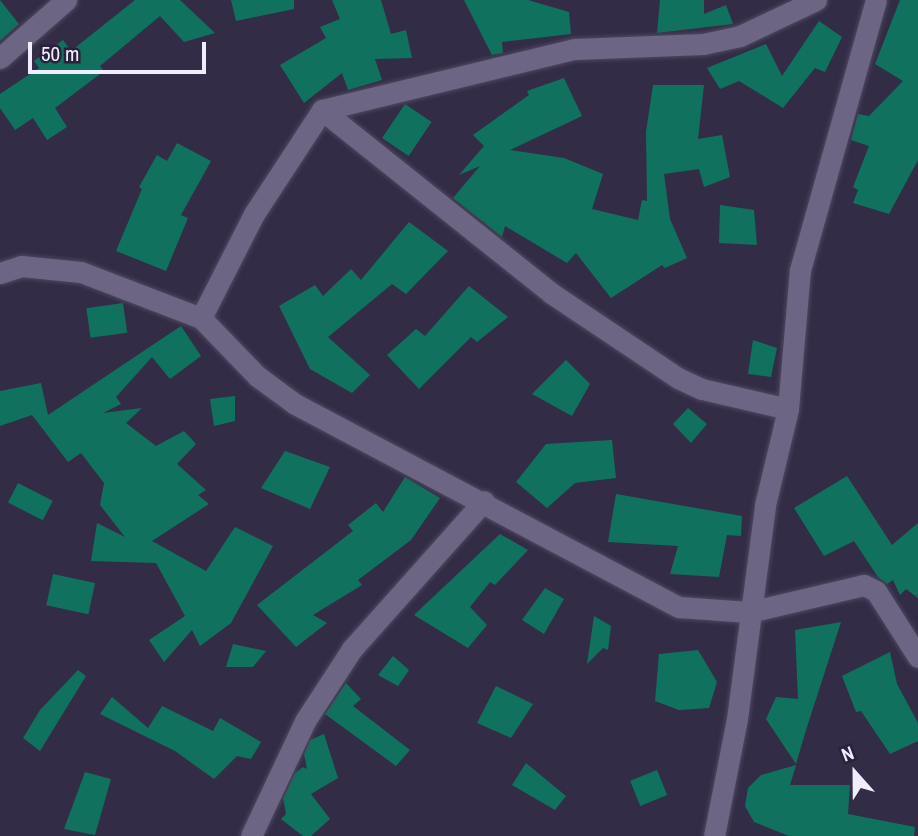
<!DOCTYPE html>
<html>
<head>
<meta charset="utf-8">
<style>
  body { margin:0 }
  #map { position:relative; width:918px; height:836px; overflow:hidden; background:#332c47; font-family:"Archivo Narrow",sans-serif }
  div>[style] { position:absolute }
  .building>* { inset:0; background:#10725e; transform-origin:0 0 }
  .roads { filter:drop-shadow(0 0 2px #4e485f) drop-shadow(0 0 2px #4e485f) }
  .street>* { height:21px; margin:-10.5px; padding:0 10.5px; transform-origin:10.5px; border-radius:10.5px; background:#6c6583 }
  span { translate:-50% -50%; white-space:nowrap; text-align:center; line-height:1.15; -webkit-text-stroke:6px #29223c; paint-order:stroke }
  .north { position:absolute; left:820px; top:738px; width:70px; height:70px; -webkit-text-stroke:5px #29223c; paint-order:stroke; rotate:339deg; font-size:19px; font-weight:700; line-height:28px; text-align:center; color:#f1edff }
  .north::after { content:''; display:block; margin:auto; width:24px; height:32px; background:#f1edff; clip-path:polygon(50% 0,100% 100%,50% 72%,0 100%) }
  .scale { position:absolute; left:28px; top:42px; width:178px; height:32px; box-sizing:border-box; border:4px solid #f1edff; border-top:0; padding-left:9px; font-size:21px; line-height:24px; white-space:nowrap; color:#f1edff; -webkit-text-stroke:5px #29223c; paint-order:stroke }
</style>
</head>
<body>
<div id="map">
  <div class="building">
    <div style="clip-path:polygon(0 0,19px 24px,0 41px)"></div>
    <div style="clip-path:polygon(135px 0,180px 0,215px 33px,184px 42px,160px 16px,100px 66px,104px 71px,55px 108px,67px 127px,47px 140px,33px 118px,15px 130px,0 108px,0 94px,39px 68px,34px 61px,63px 40px,71px 51px)"></div>
    <div style="clip-path:polygon(231px 0,294px 0,294px 9px,236px 21px)"></div>
    <div style="clip-path:polygon(332px 0,381px 0,391px 34px,406px 30px,412px 58px,375px 59px,382px 80px,348px 90px,342px 73px,304px 103px,280px 65px,326px 38px,320px 27px,340px 19px)"></div>
    <div style="clip-path:polygon(464px 0,528px 0,569px 12px,571px 34px,502px 42px,503px 53px,492px 55px)"></div>
    <div style="clip-path:polygon(660px 0,704px 0,704px 14px,726px 5px,733px 24px,657px 33px)"></div>
    <div style="clip-path:polygon(900px 0,918px 0,918px 160px,889px 214px,853px 203px,858px 190px,853px 187px,869px 146px,851px 140px,858px 114px,869px 116px,903px 81px,875px 64px)"></div>
    <div style="clip-path:polygon(819px 21px,842px 37px,825px 72px,815px 68px,783px 108px,739px 81px,720px 89px,707px 68px,766px 44px,782px 76px)"></div>
    <div style="clip-path:polygon(564px 78px,582px 116px,510px 150px,564px 158px,603px 174px,592px 209px,638px 220px,642px 200px,647px 201px,646px 132px,653px 85px,704px 85px,698px 139px,722px 135px,730px 177px,704px 187px,699px 169px,664px 174px,670px 219px,687px 258px,665px 268px,662px 265px,611px 298px,576px 253px,567px 263px,505px 226px,502px 237px,453px 198px,480px 166px,459px 175px,484px 146px,473px 135px,529px 95px,527px 91px)"></div>
    <div style="left:405px;top:104px;width:32px;height:41px;rotate:34deg"></div>
    <div style="clip-path:polygon(177px 143px,211px 161px,181px 215px,188px 218px,166px 271px,116px 251px,142px 189px,139px 187px,157px 155px,167px 161px)"></div>
    <div style="clip-path:polygon(720px 205px,754px 210px,757px 245px,719px 243px)"></div>
    <div style="clip-path:polygon(409px 222px,448px 251px,406px 294px,392px 284px,328px 337px,370px 375px,352px 393px,310px 369px,279px 306px,315px 285px,323px 296px,351px 269px,361px 280px)"></div>
    <div style="clip-path:polygon(469px 286px,508px 317px,477px 342px,471px 337px,419px 389px,387px 355px,416px 329px,425px 336px)"></div>
    <div style="left:123px;top:303px;width:30px;height:37px;rotate:82deg"></div>
    <div style="clip-path:polygon(181px 326px,201px 356px,170px 379px,152px 357px,116px 397px,121px 404px,103px 413px,142px 408px,126px 423px,156px 446px,184px 431px,196px 444px,177px 464px,206px 490px,198px 495px,209px 504px,152px 541px,206px 571px,235px 527px,273px 546px,231px 623px,200px 646px,192px 630px,164px 662px,149px 640px,185px 616px,156px 563px,91px 561px,97px 523px,125px 537px,100px 505px,104px 483px,81px 453px,68px 462px,32px 415px,0 426px,0 391px,41px 383px,48px 415px)"></div>
    <div style="clip-path:polygon(753px 340px,777px 348px,771px 377px,748px 374px)"></div>
    <div style="clip-path:polygon(566px 360px,590px 384px,572px 416px,532px 394px)"></div>
    <div style="clip-path:polygon(235px 396px,235px 421px,214px 426px,210px 399px)"></div>
    <div style="clip-path:polygon(688px 408px,707px 424px,691px 443px,673px 424px)"></div>
    <div style="clip-path:polygon(612px 440px,616px 478px,575px 483px,547px 508px,516px 482px,546px 444px)"></div>
    <div style="clip-path:polygon(285px 451px,330px 467px,310px 509px,261px 488px)"></div>
    <div style="clip-path:polygon(847px 476px,892px 545px,918px 523px,918px 598px,906px 589px,900px 595px,893px 580px,887px 584px,878px 577px,854px 541px,824px 556px,794px 508px)"></div>
    <div style="clip-path:polygon(405px 477px,440px 498px,411px 540px,358px 580px,362px 585px,313px 615px,327px 623px,296px 647px,257px 605px,353px 531px,348px 525px,376px 503px,383px 512px)"></div>
    <div style="left:18px;top:483px;width:39px;height:22px;rotate:27deg"></div>
    <div style="clip-path:polygon(616px 494px,742px 516px,741px 536px,727px 535px,719px 577px,670px 574px,678px 546px,608px 542px)"></div>
    <div style="clip-path:polygon(500px 534px,528px 550px,495px 585px,490px 582px,470px 607px,487px 625px,468px 648px,414px 615px)"></div>
    <div style="left:53px;top:574px;width:43px;height:32px;rotate:12deg"></div>
    <div style="clip-path:polygon(545px 588px,564px 599px,544px 634px,522px 620px)"></div>
    <div style="clip-path:polygon(594px 616px,611px 626px,608px 650px,603px 648px,587px 664px)"></div>
    <div style="clip-path:polygon(841px 622px,806px 730px,796px 764px,766px 719px,776px 697px,798px 699px,795px 630px)"></div>
    <div style="clip-path:polygon(233px 644px,266px 651px,253px 667px,226px 667px)"></div>
    <div style="clip-path:polygon(698px 650px,717px 682px,709px 708px,679px 710px,655px 701px,659px 654px)"></div>
    <div style="clip-path:polygon(890px 652px,897px 684px,918px 723px,918px 741px,890px 754px,861px 711px,856px 712px,842px 676px)"></div>
    <div style="clip-path:polygon(393px 656px,409px 670px,398px 686px,378px 675px)"></div>
    <div style="clip-path:polygon(78px 670px,86px 676px,40px 751px,23px 738px,40px 710px)"></div>
    <div style="clip-path:polygon(346px 683px,361px 699px,353px 706px,410px 750px,396px 766px,325px 714px)"></div>
    <div style="clip-path:polygon(496px 686px,533px 704px,511px 738px,477px 723px)"></div>
    <div style="clip-path:polygon(112px 697px,148px 728px,162px 706px,213px 731px,220px 718px,261px 742px,251px 759px,237px 756px,214px 779px,175px 751px,100px 714px)"></div>
    <div style="clip-path:polygon(324px 734px,338px 778px,311px 794px,330px 819px,311px 836px,303px 836px,281px 819px,286px 814px,283px 798px,295px 773px,303px 767px,307px 769px,304px 754px,310px 740px)"></div>
    <div style="clip-path:polygon(526px 763px,566px 796px,555px 810px,512px 785px)"></div>
    <div style="clip-path:polygon(796px 765px,790px 785px,850px 785px,848px 814px,915px 827px,914px 836px,789px 836px,754px 822px,745px 806px,748px 788px,761px 775px)"></div>
    <div style="left:657px;top:770px;width:27px;height:29px;rotate:68deg"></div>
    <div style="clip-path:polygon(85px 772px,111px 779px,95px 835px,64px 829px)"></div>
  </div>
  <div class="roads">
    <div class="street">
      <div style="left:0;top:58px;width:88px;rotate:-41.3deg"></div>
      <div style="left:322px;top:110px;width:293px;rotate:38.6deg"></div>
      <div style="left:551px;top:293px;width:153px;rotate:33.8deg"></div>
      <div style="left:678px;top:378px;width:26px;rotate:25deg"></div>
      <div style="left:702px;top:389px;width:88px;rotate:13.1deg"></div>
      <div style="left:0;top:273px;width:22px;rotate:-18deg"></div>
      <div style="left:21px;top:266px;width:60px;rotate:5.7deg"></div>
      <div style="left:81px;top:272px;width:129px;rotate:21deg"></div>
      <div style="left:201px;top:318px;width:81px;rotate:46deg"></div>
      <div style="left:257px;top:376px;width:47px;rotate:36.4deg"></div>
      <div style="left:295px;top:404px;width:434px;rotate:27.9deg"></div>
      <div style="left:679px;top:607px;width:70px;rotate:4.1deg"></div>
      <div style="left:749px;top:612px;width:118px;rotate:-13.2deg"></div>
      <div style="left:864px;top:585px;width:13px;rotate:27deg"></div>
      <div style="left:876px;top:591px;width:78px;rotate:57.5deg"></div>
      <div style="left:201px;top:318px;width:117px;rotate:-63deg"></div>
      <div style="left:254px;top:214px;width:124px;rotate:-56.8deg"></div>
      <div style="left:322px;top:110px;width:260px;rotate:-13.6deg"></div>
      <div style="left:575px;top:49px;width:128px;rotate:-2.2deg"></div>
      <div style="left:703px;top:44px;width:38px;rotate:-12deg"></div>
      <div style="left:740px;top:36px;width:84px;rotate:-25.3deg"></div>
      <div style="left:251px;top:836px;width:127px;rotate:-64.8deg"></div>
      <div style="left:305px;top:721px;width:86px;rotate:-56.9deg"></div>
      <div style="left:352px;top:649px;width:198px;rotate:-48.3deg"></div>
      <div style="left:714px;top:836px;width:119px;rotate:-78.9deg"></div>
      <div style="left:737px;top:719px;width:216px;rotate:-82.5deg"></div>
      <div style="left:765px;top:505px;width:99px;rotate:-76.5deg"></div>
      <div style="left:788px;top:409px;width:140px;rotate:-85.1deg"></div>
      <div style="left:800px;top:270px;width:280px;rotate:-74.3deg"></div>
    </div>
  </div>
  <div class="north">N</div>
  <div class="scale">50 m</div>
</div>
</body>
</html>
